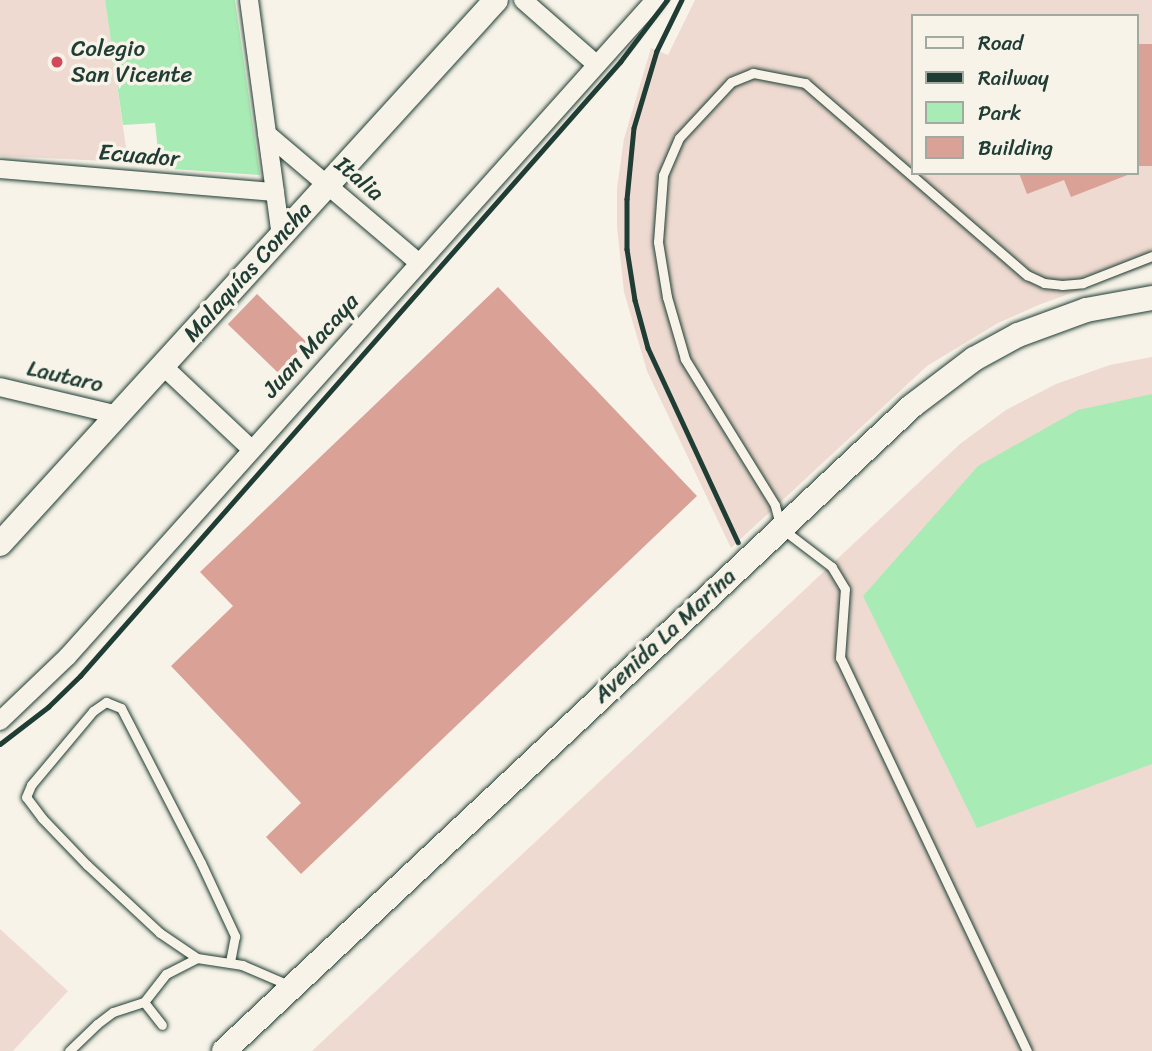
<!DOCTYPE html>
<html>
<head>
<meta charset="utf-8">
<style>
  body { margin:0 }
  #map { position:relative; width:1152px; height:1051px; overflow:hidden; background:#f7f3e8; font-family:Sriracha,sans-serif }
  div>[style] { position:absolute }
  .built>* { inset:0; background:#eedad0 }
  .green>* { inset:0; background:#a9ebb4 }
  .building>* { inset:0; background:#daa197; transform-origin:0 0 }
  .roads { filter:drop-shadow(0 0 2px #1f3d34) drop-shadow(0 0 2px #1f3d34) }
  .service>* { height:9px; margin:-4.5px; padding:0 4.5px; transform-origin:4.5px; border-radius:4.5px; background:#f7f3e8 }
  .minor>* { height:18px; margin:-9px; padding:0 9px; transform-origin:9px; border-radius:9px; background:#f7f3e8 }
  .secondary>* { height:24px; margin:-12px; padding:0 12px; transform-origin:12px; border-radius:12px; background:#f7f3e8 }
  .rail>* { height:4.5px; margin:-2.25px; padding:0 2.25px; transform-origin:2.25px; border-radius:2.25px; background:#1f3d34 }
  .dots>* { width:19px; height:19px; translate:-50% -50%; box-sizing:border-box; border:4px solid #f7f3e8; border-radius:50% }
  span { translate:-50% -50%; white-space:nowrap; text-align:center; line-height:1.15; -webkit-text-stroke:7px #f7f3e8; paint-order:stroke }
  .poi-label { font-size:23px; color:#1f3d34 }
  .left { translate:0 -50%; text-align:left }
  .street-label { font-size:23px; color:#1f3d34 }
  .legend { position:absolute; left:911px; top:14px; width:228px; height:161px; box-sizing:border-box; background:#f7f3e8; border:2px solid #a1aaa0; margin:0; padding:9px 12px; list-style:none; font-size:21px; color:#1f3d34 }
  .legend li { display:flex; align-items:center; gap:14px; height:35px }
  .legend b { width:35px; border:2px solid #a1aaa0 }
</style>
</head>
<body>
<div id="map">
  <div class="built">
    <div style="clip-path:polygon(0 0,105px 0,128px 162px,0 156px)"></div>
    <div style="clip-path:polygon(evenodd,695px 0,1152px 0,1152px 264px,1041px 304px,998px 323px,927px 366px,731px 548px,647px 371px,624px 292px,617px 227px,617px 188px,624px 139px,651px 48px,668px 55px,695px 0,912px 16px,1136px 16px,1136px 173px,912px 173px,912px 16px)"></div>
    <div style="clip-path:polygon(1152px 357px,1152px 1051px,312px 1051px,960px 444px,1006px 410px,1056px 384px,1110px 365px)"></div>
    <div style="clip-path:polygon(0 929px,68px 991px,13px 1051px,0 1051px)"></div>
  </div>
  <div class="green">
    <div style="clip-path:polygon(105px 0,235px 0,260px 175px,160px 168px,155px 123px,123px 125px)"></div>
    <div style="clip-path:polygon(1152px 394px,1152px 764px,977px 828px,863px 596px,978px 466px,1078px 410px)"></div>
  </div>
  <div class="building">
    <div style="left:1152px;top:44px;width:122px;height:17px;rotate:90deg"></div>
    <div style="clip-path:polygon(1019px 173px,1130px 173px,1130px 174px,1071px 197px,1064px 180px,1027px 194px)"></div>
    <div style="clip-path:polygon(498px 287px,697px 496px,301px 874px,266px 837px,301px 803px,171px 666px,233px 606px,200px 572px)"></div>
    <div style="left:257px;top:294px;width:69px;height:42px;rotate:44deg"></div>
  </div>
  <div class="roads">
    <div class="service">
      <div style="left:197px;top:958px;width:45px;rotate:-146deg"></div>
      <div style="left:160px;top:933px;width:100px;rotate:-137deg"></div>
      <div style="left:87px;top:865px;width:65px;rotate:-133.8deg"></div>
      <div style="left:42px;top:818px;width:26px;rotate:-127deg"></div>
      <div style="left:26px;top:797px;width:13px;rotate:-67deg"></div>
      <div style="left:31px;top:785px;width:97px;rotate:-50deg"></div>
      <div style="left:93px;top:711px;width:16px;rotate:-35deg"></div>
      <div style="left:106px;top:702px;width:16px;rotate:22deg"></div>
      <div style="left:121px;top:708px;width:174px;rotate:62.7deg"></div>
      <div style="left:201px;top:863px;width:81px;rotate:65deg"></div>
      <div style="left:235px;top:936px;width:26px;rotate:101deg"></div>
      <div style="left:144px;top:1002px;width:29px;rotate:52deg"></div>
      <div style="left:69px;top:1051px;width:39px;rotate:-44deg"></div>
      <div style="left:97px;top:1024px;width:20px;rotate:-37deg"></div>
      <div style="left:113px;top:1012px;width:33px;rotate:-18deg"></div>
      <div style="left:144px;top:1002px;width:36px;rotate:-52deg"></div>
      <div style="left:166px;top:974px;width:35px;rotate:-27deg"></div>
      <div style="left:197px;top:958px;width:46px;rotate:8.8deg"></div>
      <div style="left:242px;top:965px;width:53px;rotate:23.2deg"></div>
      <div style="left:1027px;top:1051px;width:435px;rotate:-115.4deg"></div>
      <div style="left:840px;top:658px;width:69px;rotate:-85.9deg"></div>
      <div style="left:845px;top:589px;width:26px;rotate:-121deg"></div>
      <div style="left:832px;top:567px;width:64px;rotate:-142.6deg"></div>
      <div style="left:781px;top:528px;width:24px;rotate:-105deg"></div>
      <div style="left:775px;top:505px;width:172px;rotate:-121.7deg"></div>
      <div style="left:685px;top:359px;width:65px;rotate:-106.2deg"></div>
      <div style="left:667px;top:297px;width:56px;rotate:-99.3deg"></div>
      <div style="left:658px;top:242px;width:67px;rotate:-85.7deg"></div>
      <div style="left:663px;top:175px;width:40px;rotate:-66.6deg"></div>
      <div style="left:679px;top:138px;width:76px;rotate:-47.1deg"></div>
      <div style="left:731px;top:82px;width:24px;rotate:-22deg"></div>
      <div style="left:753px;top:73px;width:53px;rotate:10.9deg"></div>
      <div style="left:805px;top:83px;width:294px;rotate:40.9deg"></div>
      <div style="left:1027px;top:275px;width:19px;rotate:25deg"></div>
      <div style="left:1044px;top:283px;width:18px;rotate:6deg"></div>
      <div style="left:1062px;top:285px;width:21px;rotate:-5deg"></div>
      <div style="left:1083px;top:283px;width:74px;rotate:-21.4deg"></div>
    </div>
    <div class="minor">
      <div style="left:249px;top:0;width:238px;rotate:82.3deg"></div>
      <div style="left:523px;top:0;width:98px;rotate:41.3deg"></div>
      <div style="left:267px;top:134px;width:198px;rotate:40.3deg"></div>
      <div style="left:0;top:169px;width:276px;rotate:4.8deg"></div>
      <div style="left:163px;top:366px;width:121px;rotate:43.3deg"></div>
      <div style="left:0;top:387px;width:121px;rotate:13.3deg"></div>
      <div style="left:0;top:721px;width:93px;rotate:-43.7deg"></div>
      <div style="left:67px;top:657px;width:882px;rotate:-48.17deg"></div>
    </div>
    <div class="secondary">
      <div style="left:0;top:544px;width:736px;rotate:-47.64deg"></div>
      <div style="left:224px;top:1051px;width:943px;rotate:-43.15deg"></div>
      <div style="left:912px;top:406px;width:78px;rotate:-37.2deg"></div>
      <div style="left:974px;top:359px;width:50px;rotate:-28.6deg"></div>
      <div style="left:1018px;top:335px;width:72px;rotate:-20.2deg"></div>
      <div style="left:1086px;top:310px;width:67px;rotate:-10.3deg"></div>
    </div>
  </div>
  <div class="rail">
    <div style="left:682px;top:0;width:57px;rotate:116.1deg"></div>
    <div style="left:657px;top:51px;width:80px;rotate:106.6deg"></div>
    <div style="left:634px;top:128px;width:71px;rotate:95.6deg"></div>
    <div style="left:627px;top:199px;width:50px;rotate:90deg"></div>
    <div style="left:627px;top:249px;width:52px;rotate:81.1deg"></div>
    <div style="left:635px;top:300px;width:50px;rotate:74.8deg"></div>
    <div style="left:648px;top:348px;width:214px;rotate:65.1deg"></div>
    <div style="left:0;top:744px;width:61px;rotate:-37.6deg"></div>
    <div style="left:48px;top:707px;width:45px;rotate:-44.1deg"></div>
    <div style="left:80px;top:676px;width:818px;rotate:-48.67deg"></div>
    <div style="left:620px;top:62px;width:78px;rotate:-52.8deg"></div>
  </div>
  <div class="dots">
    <div style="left:57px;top:62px;background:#d1495b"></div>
  </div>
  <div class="poi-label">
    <span class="left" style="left:71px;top:62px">Colegio<br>San Vicente</span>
  </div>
  <div class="street-label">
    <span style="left:139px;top:156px;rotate:5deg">Ecuador</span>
    <span style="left:359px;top:179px;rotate:40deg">Italia</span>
    <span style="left:248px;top:272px;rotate:-48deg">Malaquías Concha</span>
    <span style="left:311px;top:346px;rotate:-48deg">Juan Macaya</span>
    <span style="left:65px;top:377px;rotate:13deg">Lautaro</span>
    <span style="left:665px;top:636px;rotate:-43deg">Avenida La Marina</span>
  </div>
  <ul class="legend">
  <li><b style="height:9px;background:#f7f3e8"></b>Road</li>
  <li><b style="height:9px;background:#1f3d34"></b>Railway</li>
  <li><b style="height:19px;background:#a9ebb4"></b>Park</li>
  <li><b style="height:19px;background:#daa197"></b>Building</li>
  </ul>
</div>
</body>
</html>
